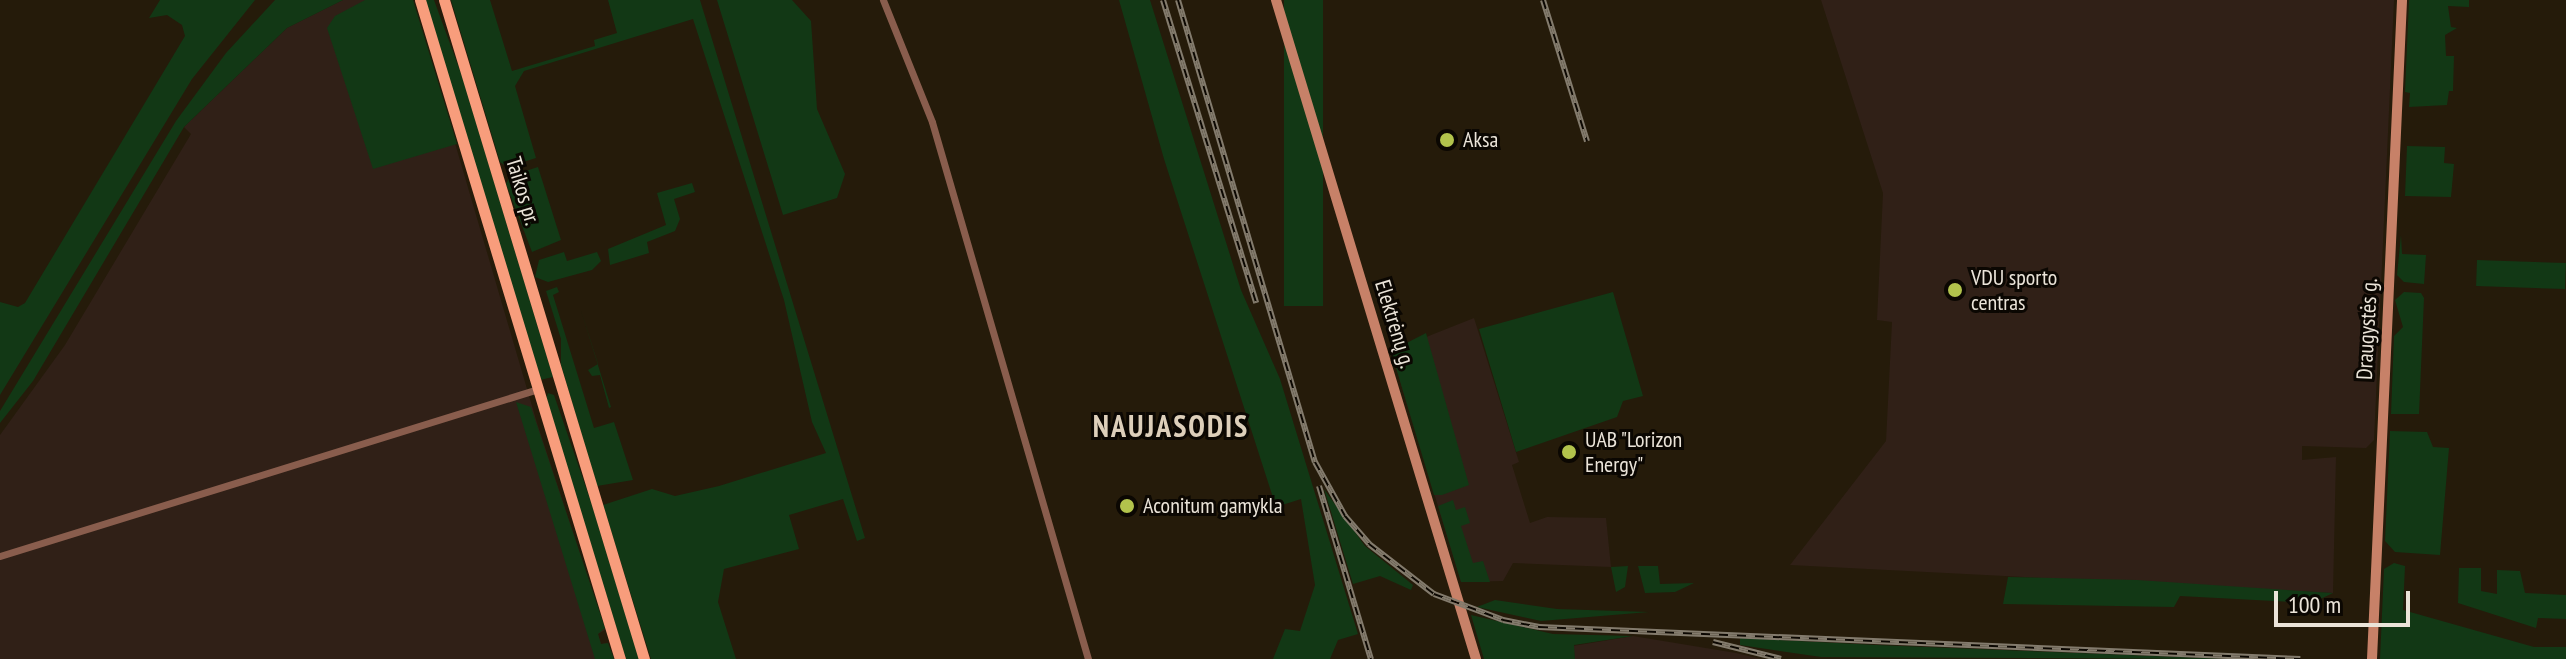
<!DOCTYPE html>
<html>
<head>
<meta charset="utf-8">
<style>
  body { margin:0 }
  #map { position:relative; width:2566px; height:659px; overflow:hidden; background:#251b0a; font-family:"PT Sans Narrow",sans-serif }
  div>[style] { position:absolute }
  .commercial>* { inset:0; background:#302017 }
  .green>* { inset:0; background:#123815; transform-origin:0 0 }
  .street>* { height:7px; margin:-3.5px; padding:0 3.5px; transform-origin:3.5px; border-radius:3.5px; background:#895d4d }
  .secondary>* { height:10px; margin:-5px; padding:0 5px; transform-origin:5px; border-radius:5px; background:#c78168 }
  .primary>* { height:11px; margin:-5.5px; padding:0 5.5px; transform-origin:5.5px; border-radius:5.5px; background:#f89d7c }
  .rail>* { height:6px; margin-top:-3px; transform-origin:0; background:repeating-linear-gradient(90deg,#0b0702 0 9px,#837b6d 0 18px); box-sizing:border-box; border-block:2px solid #837b6d }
  .dots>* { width:22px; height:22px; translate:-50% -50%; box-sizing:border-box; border:4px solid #0b0702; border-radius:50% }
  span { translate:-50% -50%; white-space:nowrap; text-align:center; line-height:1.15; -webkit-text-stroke:6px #0b0702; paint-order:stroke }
  .poi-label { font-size:22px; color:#ebe4d9 }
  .left { translate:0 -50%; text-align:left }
  .street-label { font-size:22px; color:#ebe4d9 }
  .district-label { font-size:30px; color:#ddcfba; font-weight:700; letter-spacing:2px }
  .scale { position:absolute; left:2274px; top:591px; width:136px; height:36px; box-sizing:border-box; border:4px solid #ebe4d9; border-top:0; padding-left:10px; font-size:24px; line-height:28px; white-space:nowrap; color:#ebe4d9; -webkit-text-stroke:6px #0b0702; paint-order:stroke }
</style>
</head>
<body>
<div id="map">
  <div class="commercial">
    <div style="clip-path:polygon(343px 0,413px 0,537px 423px,605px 630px,598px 634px,601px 644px,608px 643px,614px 659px,0 659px,0 435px,65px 345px,191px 134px,184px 127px,287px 28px)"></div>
    <div style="clip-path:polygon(1821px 0,2394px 0,2374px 440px,2366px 448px,2302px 446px,2302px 460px,2336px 457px,2333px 593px,1790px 565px,1886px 441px,1892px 322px,1877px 320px,1883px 193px)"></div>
    <div style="clip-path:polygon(1474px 318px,1519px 462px,1512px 465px,1530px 523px,1547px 517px,1606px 518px,1611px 567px,1513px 563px,1503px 581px,1461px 582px,1391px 351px)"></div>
    <div style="clip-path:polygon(1633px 636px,1736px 653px,1761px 659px,1575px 659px,1573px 646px)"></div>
  </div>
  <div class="green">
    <div style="clip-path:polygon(160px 0,255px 0,192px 79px,0 395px,0 302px,18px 307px,25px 303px,185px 36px,182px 25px,167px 15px,149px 18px)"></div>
    <div style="clip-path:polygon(275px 0,343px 0,287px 28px,184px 127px,33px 381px,0 423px,0 411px,176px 121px,226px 53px)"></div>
    <div style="clip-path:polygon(365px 0,413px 0,457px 144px,373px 169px,327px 28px,335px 16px)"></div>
    <div style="clip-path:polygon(425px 0,434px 0,463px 79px,553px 377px,540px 380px)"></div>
    <div style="clip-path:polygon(451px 0,490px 0,512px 71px,595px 46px,594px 40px,617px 33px,608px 0,700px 0,865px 538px,857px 541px,843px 499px,789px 515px,799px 549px,724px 569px,718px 602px,736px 659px,651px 659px,603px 505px,652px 489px,675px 496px,719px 486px,826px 453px,812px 422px,784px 300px,693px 19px,524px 71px,515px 86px,536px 158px,507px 167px,500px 162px)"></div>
    <div style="clip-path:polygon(717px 0,792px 0,811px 21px,817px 109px,845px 174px,837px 198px,783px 215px)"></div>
    <div style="clip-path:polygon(1119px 0,1150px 0,1241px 290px,1280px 379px,1358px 634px,1338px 640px,1330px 659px,1273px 659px,1285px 629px,1300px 631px,1315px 585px,1301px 499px,1276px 507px,1164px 159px)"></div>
    <div style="left:1284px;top:0;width:39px;height:306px"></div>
    <div style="clip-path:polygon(2409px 0,2469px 0,2469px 7px,2448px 6px,2451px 27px,2457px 28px,2445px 35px,2446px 56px,2454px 56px,2453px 91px,2449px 91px,2447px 105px,2409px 107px,2410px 93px,2405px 92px)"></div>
    <div style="clip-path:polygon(2407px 146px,2445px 147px,2444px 163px,2454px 164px,2451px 197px,2405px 196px)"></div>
    <div style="clip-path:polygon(538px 167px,561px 240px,532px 252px,506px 184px,510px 176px)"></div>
    <div style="clip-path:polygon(692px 183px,695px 192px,674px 199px,680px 219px,675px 231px,647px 242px,649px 253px,610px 265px,608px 249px,666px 225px,657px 193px)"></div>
    <div style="clip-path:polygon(2401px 235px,2402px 254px,2426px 255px,2424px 284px,2404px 282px,2397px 275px)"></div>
    <div style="clip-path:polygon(564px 252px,567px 261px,597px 252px,601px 261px,592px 270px,548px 282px,535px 277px,539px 260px)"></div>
    <div style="left:2477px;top:260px;width:89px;height:26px;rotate:2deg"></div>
    <div style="clip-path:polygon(557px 287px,559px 292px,553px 295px,594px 428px,614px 422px,633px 480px,597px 486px,561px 365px,561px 339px,546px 291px)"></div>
    <div style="clip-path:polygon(1613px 292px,1643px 396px,1623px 401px,1617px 417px,1516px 452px,1479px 329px)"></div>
    <div style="clip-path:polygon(2404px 292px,2421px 293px,2424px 298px,2419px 414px,2391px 414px,2394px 336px,2403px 327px,2395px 300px)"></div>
    <div style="clip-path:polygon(579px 304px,611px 407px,609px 408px,600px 375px,592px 376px,588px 370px,598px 364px)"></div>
    <div style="clip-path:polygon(1426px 333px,1469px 485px,1442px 495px,1434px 495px,1391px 351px)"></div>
    <div style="clip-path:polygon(548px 393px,554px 395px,592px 505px,639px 659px,626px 659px,546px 399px)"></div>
    <div style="clip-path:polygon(516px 402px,531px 407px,605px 628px,598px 634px,601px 644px,608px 643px,614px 659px,595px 659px)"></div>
    <div style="clip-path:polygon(2390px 431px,2427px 432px,2433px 447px,2449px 448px,2440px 555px,2395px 552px,2385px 541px)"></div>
    <div style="clip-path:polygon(1324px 489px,1365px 546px,1413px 585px,1411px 590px,1380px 576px,1353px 584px)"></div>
    <div style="clip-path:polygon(1453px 500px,1456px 510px,1465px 507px,1470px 523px,1461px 526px,1473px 563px,1483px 561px,1490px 582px,1461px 582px,1438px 506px)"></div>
    <div style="clip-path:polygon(2394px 563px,2405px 566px,2403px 610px,2534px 647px,2566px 647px,2566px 659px,2380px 659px,2384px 569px)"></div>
    <div style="clip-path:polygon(1628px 566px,1625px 587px,1616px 592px,1611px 567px)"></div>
    <div style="clip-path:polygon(1638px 566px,1658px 566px,1660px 584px,1694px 583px,1675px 592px,1645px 593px)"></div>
    <div style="clip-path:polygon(2459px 568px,2481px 568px,2481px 591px,2497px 594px,2497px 570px,2520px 571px,2525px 593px,2566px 595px,2566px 619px,2538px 618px,2536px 628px,2458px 603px)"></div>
    <div style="clip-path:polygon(2008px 577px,2137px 580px,2333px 593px,2312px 603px,2180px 596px,2174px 607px,2003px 604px)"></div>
    <div style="clip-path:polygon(1495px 600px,1557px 609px,1649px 612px,1541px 621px,1477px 607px)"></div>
    <div style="clip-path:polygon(1471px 615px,1553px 634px,1633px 636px,1574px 645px,1575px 659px,1484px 659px)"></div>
    <div style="clip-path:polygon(1740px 638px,1876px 645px,2230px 659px,1821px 657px,1740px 645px)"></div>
  </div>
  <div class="street">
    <div style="left:883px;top:0;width:131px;rotate:68.1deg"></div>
    <div style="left:932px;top:122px;width:559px;rotate:73.8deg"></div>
    <div style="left:0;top:556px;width:563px;rotate:-17.24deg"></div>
  </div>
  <div class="secondary">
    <div style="left:1276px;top:0;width:689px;rotate:73.12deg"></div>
    <div style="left:2372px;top:659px;width:660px;rotate:-87.39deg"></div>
  </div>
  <div class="primary">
    <div style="left:420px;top:0;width:689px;rotate:73.12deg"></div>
    <div style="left:444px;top:0;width:689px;rotate:73.12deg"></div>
  </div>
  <div class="rail">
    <div style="left:1163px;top:0;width:317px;rotate:72.9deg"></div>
    <div style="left:1178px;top:0;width:482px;rotate:73.5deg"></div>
    <div style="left:1315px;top:462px;width:62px;rotate:60.9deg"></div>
    <div style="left:1345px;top:516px;width:37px;rotate:49deg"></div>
    <div style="left:1369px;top:544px;width:82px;rotate:37.6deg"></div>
    <div style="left:1434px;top:594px;width:74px;rotate:20.6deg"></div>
    <div style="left:1503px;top:620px;width:37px;rotate:11deg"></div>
    <div style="left:1539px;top:627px;width:762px;rotate:2.41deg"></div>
    <div style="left:1543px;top:0;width:148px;rotate:72.7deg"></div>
    <div style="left:1319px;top:486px;width:181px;rotate:73.3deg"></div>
    <div style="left:1713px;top:642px;width:70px;rotate:14deg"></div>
  </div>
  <div class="dots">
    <div style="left:1447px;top:140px;background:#b2c34c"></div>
    <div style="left:1955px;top:290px;background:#b2c34c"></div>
    <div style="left:1569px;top:452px;background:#b2c34c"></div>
    <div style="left:1127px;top:506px;background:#b2c34c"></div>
  </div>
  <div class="poi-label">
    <span class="left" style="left:1463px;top:140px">Aksa</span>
    <span class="left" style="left:1971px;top:290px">VDU sporto<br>centras</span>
    <span class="left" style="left:1585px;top:452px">UAB "Lorizon<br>Energy"</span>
    <span class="left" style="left:1143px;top:506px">Aconitum gamykla</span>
  </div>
  <div class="street-label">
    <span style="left:523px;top:191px;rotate:73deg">Taikos pr.</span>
    <span style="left:1395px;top:324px;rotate:73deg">Elektrėnų g.</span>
    <span style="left:2367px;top:329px;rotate:-87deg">Draugystės g.</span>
  </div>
  <div class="district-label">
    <span style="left:1171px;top:426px">NAUJASODIS</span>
  </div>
  <div class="scale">100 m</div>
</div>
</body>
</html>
